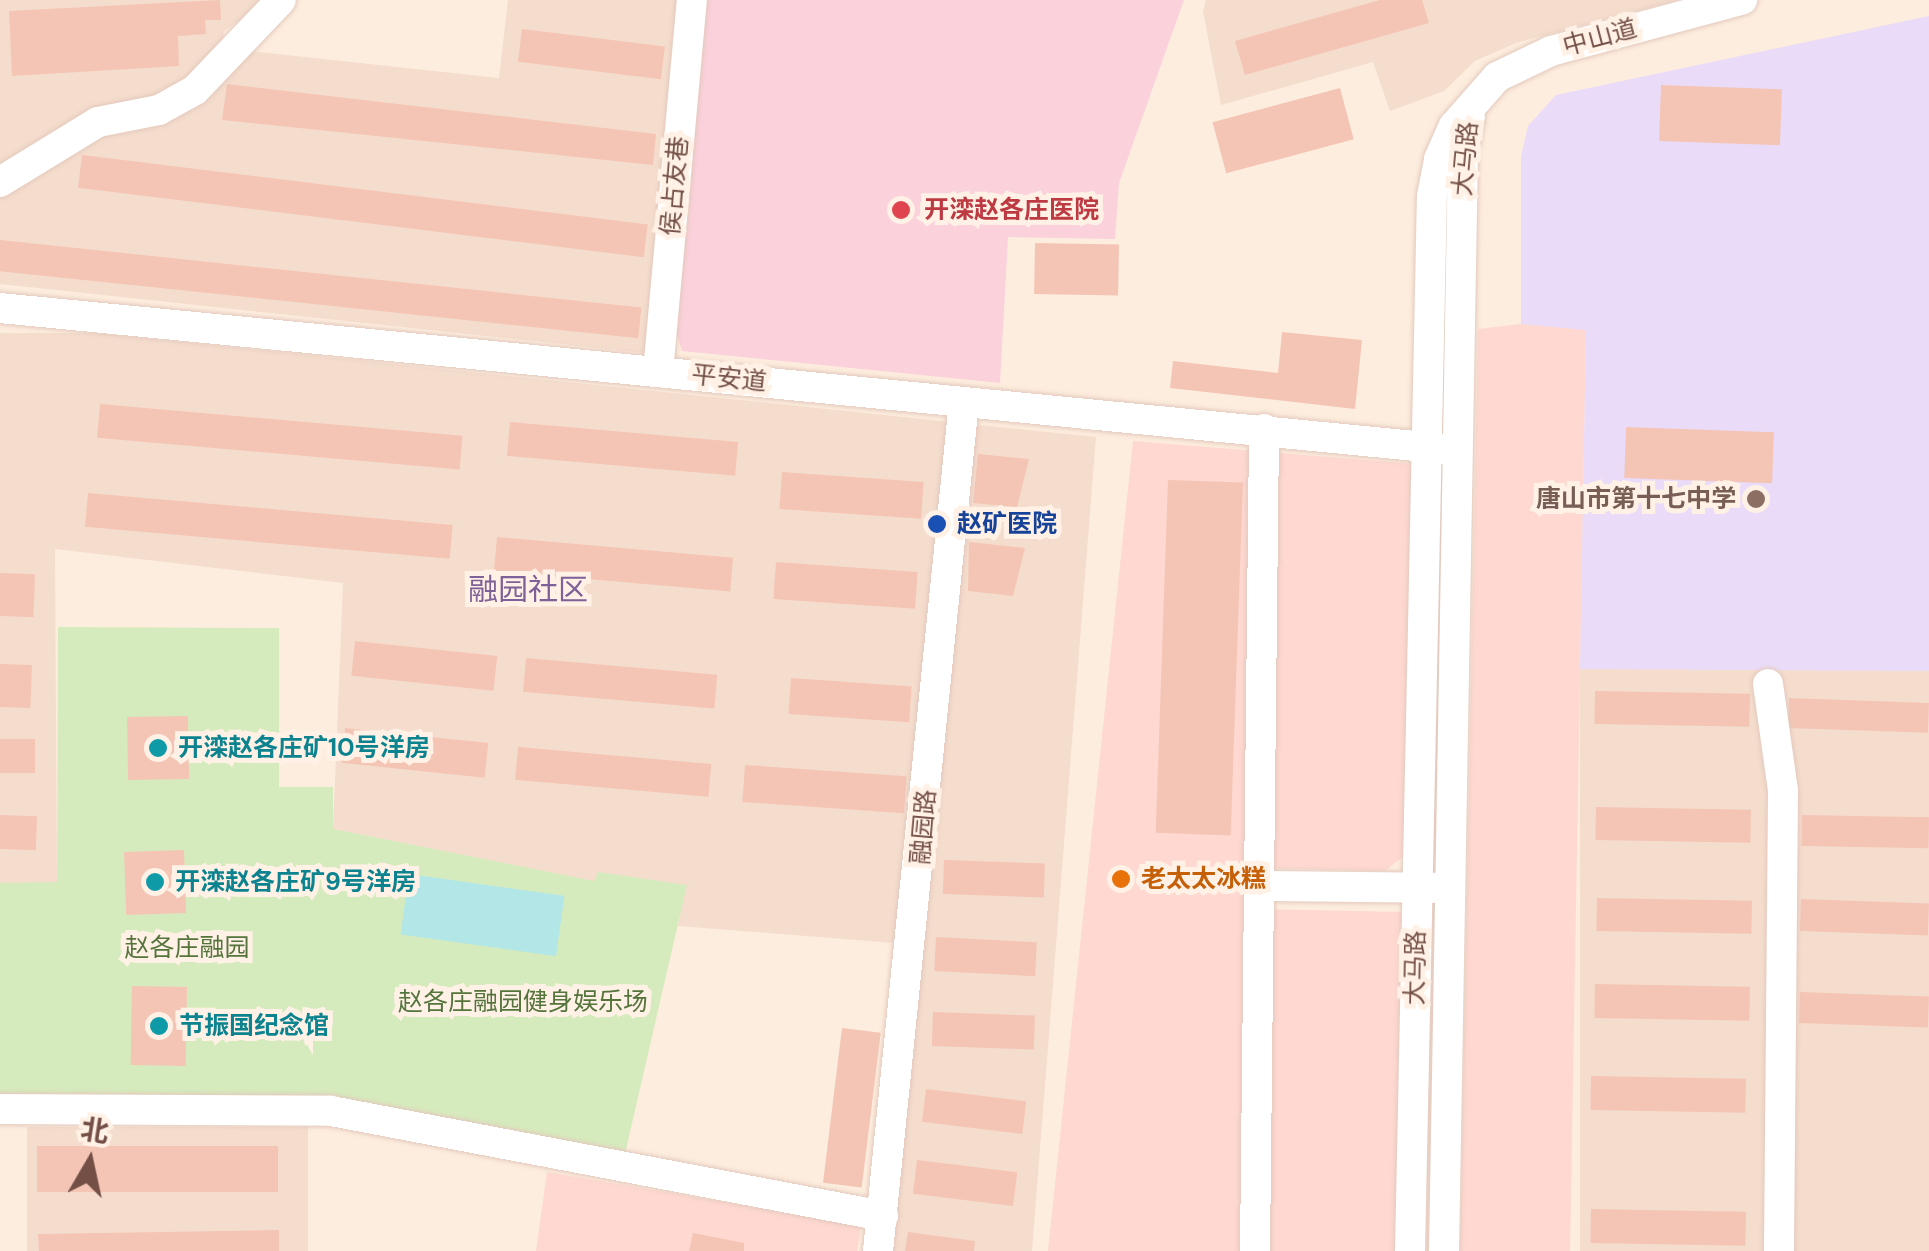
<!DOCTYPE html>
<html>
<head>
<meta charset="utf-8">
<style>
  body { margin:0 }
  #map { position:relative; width:1929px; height:1251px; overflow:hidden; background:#fdedde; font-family:"DM Sans","Noto Sans SC",sans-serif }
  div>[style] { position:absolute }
  .residential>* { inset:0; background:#f5ddcd; transform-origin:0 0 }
  .commercial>* { inset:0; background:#fed8d1 }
  .education>* { inset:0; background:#eadcf9 }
  .medical>* { inset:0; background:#fbd1dc }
  .green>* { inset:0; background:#d6ebbd }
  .water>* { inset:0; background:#b3e7e7; transform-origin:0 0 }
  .building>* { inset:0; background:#f4c5b5; transform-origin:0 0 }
  .roads { filter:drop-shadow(0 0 2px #e3c9bd) drop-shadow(0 0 2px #e3c9bd) }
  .minor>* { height:30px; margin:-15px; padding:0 15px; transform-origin:15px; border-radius:15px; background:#fff }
  .dots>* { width:28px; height:28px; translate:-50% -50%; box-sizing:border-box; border:5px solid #fff1e6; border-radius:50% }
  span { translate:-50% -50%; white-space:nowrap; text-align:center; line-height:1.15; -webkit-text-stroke:10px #fff1e6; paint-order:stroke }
  .street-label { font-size:25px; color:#744f46 }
  .health-label { font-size:25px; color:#be3a42; font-weight:700 }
  .left { translate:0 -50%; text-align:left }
  .education-label { font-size:25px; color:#785e54; font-weight:700 }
  .right { translate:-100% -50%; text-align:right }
  .transit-label { font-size:25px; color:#164399; font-weight:700 }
  .culture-label { font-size:25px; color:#0d838f; font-weight:700 }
  .food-label { font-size:25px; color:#c56008; font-weight:700 }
  .park-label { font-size:25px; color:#54743b }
  .quarter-label { font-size:30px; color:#7d6198 }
  .north { position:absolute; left:40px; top:1111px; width:100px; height:100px; -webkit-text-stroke:8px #fff1e6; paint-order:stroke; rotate:9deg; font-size:28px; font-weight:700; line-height:40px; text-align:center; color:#744f46 }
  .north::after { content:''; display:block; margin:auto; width:35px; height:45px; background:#744f46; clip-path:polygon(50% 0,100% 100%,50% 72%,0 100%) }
</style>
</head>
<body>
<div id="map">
  <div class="residential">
    <div style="clip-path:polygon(0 0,268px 0,224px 31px,221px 48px,499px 78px,508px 0,683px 0,645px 353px,0 284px)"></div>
    <div style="clip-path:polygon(1206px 0,1677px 0,1516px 43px,1475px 61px,1444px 91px,1390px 111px,1373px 62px,1221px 105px,1203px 11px)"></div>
    <div style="clip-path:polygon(0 333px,94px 333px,1096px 437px,1032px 1251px,882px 1251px,919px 945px,678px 926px,686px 885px,594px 882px,333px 829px,343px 583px,55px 549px,57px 883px,0 883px)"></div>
    <div style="left:1580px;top:669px;width:349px;height:582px"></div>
    <div style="left:27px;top:1127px;width:281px;height:124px"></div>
  </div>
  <div class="commercial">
    <div style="clip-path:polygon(1521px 324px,1586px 329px,1570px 1251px,1460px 1251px,1478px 329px)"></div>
    <div style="clip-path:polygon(1133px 441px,1415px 464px,1409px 852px,1385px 871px,1261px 868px,1260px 909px,1405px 912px,1398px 1251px,1048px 1251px)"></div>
    <div style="clip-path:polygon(547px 1172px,861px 1225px,857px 1251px,536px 1251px)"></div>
  </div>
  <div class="education">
    <div style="clip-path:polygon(1929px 16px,1929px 671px,1580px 669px,1586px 330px,1521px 324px,1521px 156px,1528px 126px,1556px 95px)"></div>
  </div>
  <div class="medical">
    <div style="clip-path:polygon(703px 0,1184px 0,1119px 183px,1115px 239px,1008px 237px,1000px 383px,682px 351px,675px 328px)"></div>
  </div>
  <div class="green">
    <div style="clip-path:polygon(58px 627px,279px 628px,279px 787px,333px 787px,333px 829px,594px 881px,598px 872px,687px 885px,624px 1158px,332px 1096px,0 1095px,0 883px,57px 882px)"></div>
  </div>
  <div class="water">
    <div style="left:409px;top:874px;width:157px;height:61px;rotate:8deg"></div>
  </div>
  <div class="building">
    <div style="clip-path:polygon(220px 0,221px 20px,205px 20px,206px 34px,178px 36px,179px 66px,12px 76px,9px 11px)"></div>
    <div style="clip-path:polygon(1380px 0,1422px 0,1429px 23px,1245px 75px,1235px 41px)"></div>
    <div style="left:522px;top:29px;width:144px;height:33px;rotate:7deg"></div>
    <div style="clip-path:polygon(227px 84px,656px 134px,653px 165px,222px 120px)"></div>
    <div style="left:1661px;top:85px;width:121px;height:56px;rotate:2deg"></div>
    <div style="left:1340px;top:88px;width:53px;height:132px;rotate:75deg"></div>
    <div style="left:82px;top:155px;width:570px;height:33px;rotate:7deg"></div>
    <div style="left:0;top:240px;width:645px;height:31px;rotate:6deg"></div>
    <div style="left:1035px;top:243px;width:84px;height:51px;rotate:1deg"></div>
    <div style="clip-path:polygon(1282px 332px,1362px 340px,1355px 409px,1170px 388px,1173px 361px,1278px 373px)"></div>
    <div style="left:100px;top:404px;width:364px;height:34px;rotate:5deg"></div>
    <div style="left:510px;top:422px;width:229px;height:34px;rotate:5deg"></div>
    <div style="left:1626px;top:427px;width:148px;height:51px;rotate:2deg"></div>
    <div style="clip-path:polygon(978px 454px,1029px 459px,1017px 507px,973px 503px)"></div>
    <div style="left:782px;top:472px;width:142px;height:37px;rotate:4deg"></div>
    <div style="left:1168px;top:480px;width:75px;height:353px;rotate:2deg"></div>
    <div style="left:88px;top:493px;width:366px;height:34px;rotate:5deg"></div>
    <div style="left:497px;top:537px;width:237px;height:34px;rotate:5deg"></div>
    <div style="clip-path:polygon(969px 542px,1025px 548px,1013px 596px,968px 591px)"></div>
    <div style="left:776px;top:562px;width:142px;height:37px;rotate:4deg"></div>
    <div style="left:0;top:573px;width:35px;height:43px;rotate:2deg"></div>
    <div style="left:355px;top:641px;width:143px;height:35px;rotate:6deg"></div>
    <div style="left:526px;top:658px;width:192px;height:34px;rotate:5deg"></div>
    <div style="left:0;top:664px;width:32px;height:43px;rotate:2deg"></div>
    <div style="left:791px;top:678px;width:121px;height:36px;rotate:4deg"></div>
    <div style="left:1595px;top:691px;width:155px;height:33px;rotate:1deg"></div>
    <div style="left:1789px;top:698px;width:140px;height:30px;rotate:2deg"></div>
    <div style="left:188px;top:716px;width:63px;height:61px;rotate:89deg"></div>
    <div style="left:345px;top:728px;width:144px;height:35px;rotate:6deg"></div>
    <div style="left:0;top:739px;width:35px;height:34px"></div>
    <div style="left:518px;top:747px;width:194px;height:33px;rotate:5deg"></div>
    <div style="left:745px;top:765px;width:162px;height:37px;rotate:4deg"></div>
    <div style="left:1596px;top:807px;width:155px;height:33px;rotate:1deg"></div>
    <div style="left:0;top:815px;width:37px;height:34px;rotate:2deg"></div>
    <div style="left:1802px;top:815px;width:127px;height:31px;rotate:1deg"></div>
    <div style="left:184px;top:850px;width:63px;height:60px;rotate:88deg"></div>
    <div style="left:944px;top:860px;width:101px;height:34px;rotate:2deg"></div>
    <div style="left:1597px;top:898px;width:155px;height:33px;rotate:1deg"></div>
    <div style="left:1801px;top:899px;width:128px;height:32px;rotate:2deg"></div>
    <div style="left:936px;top:937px;width:101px;height:34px;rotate:3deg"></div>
    <div style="left:1595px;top:984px;width:155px;height:34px;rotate:1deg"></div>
    <div style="left:132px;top:986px;width:55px;height:79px;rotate:1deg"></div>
    <div style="left:1800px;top:992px;width:129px;height:31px;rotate:2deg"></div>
    <div style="left:933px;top:1012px;width:102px;height:34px;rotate:2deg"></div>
    <div style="left:842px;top:1028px;width:39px;height:156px;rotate:7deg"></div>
    <div style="left:1591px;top:1076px;width:155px;height:34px;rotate:1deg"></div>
    <div style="left:926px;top:1089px;width:101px;height:33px;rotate:7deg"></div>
    <div style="left:278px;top:1146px;width:46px;height:241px;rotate:90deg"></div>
    <div style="left:917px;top:1160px;width:101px;height:34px;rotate:7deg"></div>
    <div style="left:1591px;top:1209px;width:155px;height:34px;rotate:1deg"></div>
    <div style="clip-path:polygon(279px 1230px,279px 1251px,39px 1251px,38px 1234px)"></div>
    <div style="clip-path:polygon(908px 1232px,975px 1241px,974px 1251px,905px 1251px)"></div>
    <div style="clip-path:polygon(693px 1233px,744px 1243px,744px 1251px,689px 1251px)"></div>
  </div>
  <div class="roads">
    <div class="minor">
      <div style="left:0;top:182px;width:115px;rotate:-31.5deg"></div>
      <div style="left:98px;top:122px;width:62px;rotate:-11.1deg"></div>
      <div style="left:159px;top:110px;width:41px;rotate:-29.1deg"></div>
      <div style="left:195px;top:90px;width:124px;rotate:-46.3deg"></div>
      <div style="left:0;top:308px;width:1464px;rotate:5.57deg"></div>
      <div style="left:658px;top:372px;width:374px;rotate:-84.8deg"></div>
      <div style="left:1768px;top:684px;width:108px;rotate:82deg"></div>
      <div style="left:1783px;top:791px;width:460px;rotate:90.5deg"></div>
      <div style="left:1260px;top:886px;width:177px;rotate:0.6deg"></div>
      <div style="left:0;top:1109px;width:331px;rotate:0.3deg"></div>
      <div style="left:331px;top:1111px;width:562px;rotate:10.77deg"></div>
      <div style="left:878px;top:1251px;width:853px;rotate:-84.22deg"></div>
      <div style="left:1255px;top:1251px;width:822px;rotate:-89.37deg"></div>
      <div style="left:1410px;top:1251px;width:1055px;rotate:-88.81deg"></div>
      <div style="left:1432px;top:196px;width:38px;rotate:-79deg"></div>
      <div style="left:1439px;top:159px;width:36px;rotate:-66deg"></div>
      <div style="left:1454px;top:126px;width:65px;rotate:-48.7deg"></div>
      <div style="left:1497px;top:77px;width:60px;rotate:-25.7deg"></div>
      <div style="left:1551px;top:51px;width:198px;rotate:-15deg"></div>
      <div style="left:1444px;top:1251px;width:1099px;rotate:-89.01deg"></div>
      <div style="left:1463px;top:152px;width:36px;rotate:-79deg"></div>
    </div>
  </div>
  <div class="dots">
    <div style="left:901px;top:210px;background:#e0444e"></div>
    <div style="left:1756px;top:499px;background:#8d6e63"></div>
    <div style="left:937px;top:524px;background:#1a4fb4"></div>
    <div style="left:158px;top:748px;background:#0f9aa8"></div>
    <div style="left:1121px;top:879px;background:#e8710a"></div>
    <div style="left:155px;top:882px;background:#0f9aa8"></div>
    <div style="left:159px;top:1026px;background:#0f9aa8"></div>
  </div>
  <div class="street-label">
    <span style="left:1600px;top:38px;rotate:-15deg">中山道</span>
    <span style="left:1466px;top:159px;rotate:-85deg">大马路</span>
    <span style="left:675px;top:186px;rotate:-85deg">侯占友巷</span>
    <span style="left:729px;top:379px;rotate:6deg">平安道</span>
    <span style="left:924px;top:827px;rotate:-85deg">融园路</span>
    <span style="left:1416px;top:968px;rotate:-89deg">大马路</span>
  </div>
  <div class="health-label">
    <span class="left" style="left:924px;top:210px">开滦赵各庄医院</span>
  </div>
  <div class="education-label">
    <span class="right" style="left:1736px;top:499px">唐山市第十七中学</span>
  </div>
  <div class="transit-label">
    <span class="left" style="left:957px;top:524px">赵矿医院</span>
  </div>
  <div class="culture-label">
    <span class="left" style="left:178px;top:748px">开滦赵各庄矿10号洋房</span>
    <span class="left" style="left:175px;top:882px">开滦赵各庄矿9号洋房</span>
    <span class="left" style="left:179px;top:1026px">节振国纪念馆</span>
  </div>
  <div class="food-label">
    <span class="left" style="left:1141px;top:879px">老太太冰糕</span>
  </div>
  <div class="park-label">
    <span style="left:187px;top:948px">赵各庄融园</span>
    <span style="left:523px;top:1002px">赵各庄融园健身娱乐场</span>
  </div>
  <div class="quarter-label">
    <span style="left:528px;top:590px">融园社区</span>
  </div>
  <div class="north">北</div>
</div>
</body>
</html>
